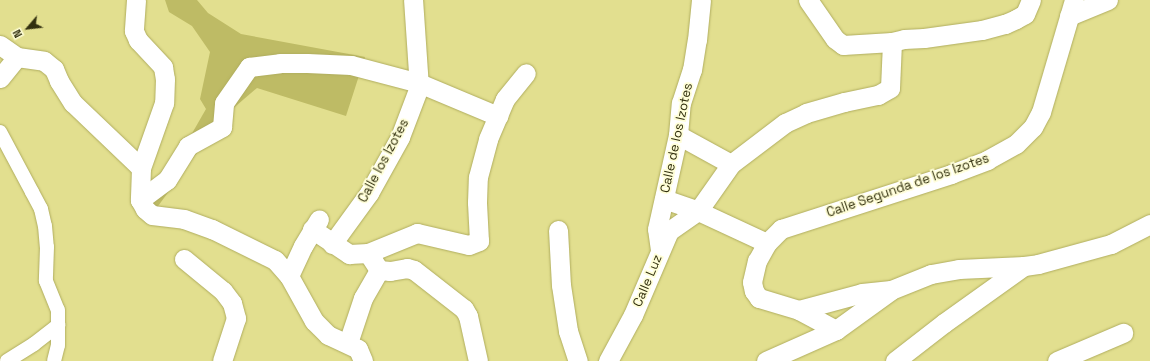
<!DOCTYPE html>
<html>
<head>
<meta charset="utf-8">
<style>
  body { margin:0 }
  #map { position:relative; width:1150px; height:361px; overflow:hidden; background:#e2df8f; font-family:"Space Grotesk",sans-serif }
  div>[style] { position:absolute }
  .green>* { inset:0; background:#bebb65 }
  .roads { filter:drop-shadow(0 0 1px #b0ad5f) drop-shadow(0 0 1px #b0ad5f) }
  .pedestrian>* { height:14px; margin:-7px; padding:0 7px; transform-origin:7px; border-radius:7px; background:#fff }
  .minor>* { height:19px; margin:-9.5px; padding:0 9.5px; transform-origin:9.5px; border-radius:9.5px; background:#fff }
  span { translate:-50% -50%; white-space:nowrap; text-align:center; line-height:1.15; -webkit-text-stroke:3.5px #fffed7; paint-order:stroke }
  .street-label { font-size:13px; color:#32300f }
  .north { position:absolute; left:8px; top:8px; width:40px; height:40px; -webkit-text-stroke:3px #fffed7; paint-order:stroke; rotate:242deg; font-size:11px; font-weight:700; line-height:16px; text-align:center; color:#32300f }
  .north::after { content:''; display:block; margin:auto; width:14px; height:18px; background:#32300f; clip-path:polygon(50% 0,100% 100%,50% 72%,0 100%) }
</style>
</head>
<body>
<div id="map">
  <div class="green">
    <div style="clip-path:polygon(165px 0,197px 0,208px 13px,241px 34px,365px 57px,346px 116px,257px 88px,223px 117px,153px 213px,146px 190px,175px 163px,206px 109px,200px 99px,210px 52px,192px 26px,169px 12px)"></div>
  </div>
  <div class="roads">
    <div class="pedestrian">
      <div style="left:0;top:132px;width:68px;rotate:61.9deg"></div>
      <div style="left:32px;top:192px;width:19px;rotate:62deg"></div>
      <div style="left:41px;top:209px;width:17px;rotate:77deg"></div>
      <div style="left:45px;top:226px;width:21px;rotate:85deg"></div>
      <div style="left:47px;top:247px;width:34px;rotate:92deg"></div>
      <div style="left:46px;top:281px;width:31px;rotate:68deg"></div>
      <div style="left:58px;top:310px;width:35px;rotate:90deg"></div>
      <div style="left:58px;top:345px;width:16px;rotate:104deg"></div>
      <div style="left:7px;top:361px;width:32px;rotate:-32deg"></div>
      <div style="left:34px;top:344px;width:31px;rotate:-38deg"></div>
    </div>
    <div class="minor">
      <div style="left:136px;top:0;width:31px;rotate:94deg"></div>
      <div style="left:134px;top:31px;width:10px;rotate:66deg"></div>
      <div style="left:138px;top:40px;width:37px;rotate:47deg"></div>
      <div style="left:163px;top:67px;width:12px;rotate:81deg"></div>
      <div style="left:165px;top:79px;width:24px;rotate:92deg"></div>
      <div style="left:164px;top:103px;width:69px;rotate:109.5deg"></div>
      <div style="left:141px;top:168px;width:32px;rotate:92deg"></div>
      <div style="left:140px;top:200px;width:10px;rotate:61deg"></div>
      <div style="left:145px;top:209px;width:9px;rotate:41deg"></div>
      <div style="left:152px;top:215px;width:32px;rotate:7deg"></div>
      <div style="left:184px;top:219px;width:30px;rotate:20deg"></div>
      <div style="left:212px;top:229px;width:70px;rotate:26.2deg"></div>
      <div style="left:275px;top:260px;width:21px;rotate:49deg"></div>
      <div style="left:289px;top:276px;width:51px;rotate:60.9deg"></div>
      <div style="left:314px;top:321px;width:20px;rotate:45deg"></div>
      <div style="left:328px;top:335px;width:33px;rotate:25deg"></div>
      <div style="left:358px;top:349px;width:13px;rotate:67deg"></div>
      <div style="left:808px;top:0;width:47px;rotate:55.3deg"></div>
      <div style="left:835px;top:39px;width:10px;rotate:37deg"></div>
      <div style="left:843px;top:45px;width:49px;rotate:-3.5deg"></div>
      <div style="left:892px;top:42px;width:12px;rotate:-14deg"></div>
      <div style="left:904px;top:39px;width:20px;rotate:-3deg"></div>
      <div style="left:924px;top:38px;width:59px;rotate:-7.9deg"></div>
      <div style="left:982px;top:30px;width:24px;rotate:-15deg"></div>
      <div style="left:1005px;top:24px;width:12px;rotate:-24deg"></div>
      <div style="left:1016px;top:19px;width:10px;rotate:-29deg"></div>
      <div style="left:1025px;top:14px;width:15px;rotate:-67deg"></div>
      <div style="left:1069px;top:16px;width:42px;rotate:-22.3deg"></div>
      <div style="left:0;top:45px;width:21px;rotate:35deg"></div>
      <div style="left:17px;top:57px;width:27px;rotate:8deg"></div>
      <div style="left:44px;top:61px;width:13px;rotate:39deg"></div>
      <div style="left:54px;top:69px;width:13px;rotate:67deg"></div>
      <div style="left:59px;top:81px;width:26px;rotate:58deg"></div>
      <div style="left:73px;top:103px;width:94px;rotate:43.7deg"></div>
      <div style="left:0;top:78px;width:27px;rotate:-51deg"></div>
      <div style="left:678px;top:135px;width:60px;rotate:28.7deg"></div>
      <div style="left:664px;top:199px;width:36px;rotate:19deg"></div>
      <div style="left:698px;top:211px;width:76px;rotate:24.9deg"></div>
      <div style="left:140px;top:200px;width:34px;rotate:-37deg"></div>
      <div style="left:167px;top:180px;width:40px;rotate:-58deg"></div>
      <div style="left:188px;top:146px;width:39px;rotate:-29deg"></div>
      <div style="left:222px;top:127px;width:24px;rotate:-85deg"></div>
      <div style="left:224px;top:103px;width:44px;rotate:-55.2deg"></div>
      <div style="left:249px;top:67px;width:31px;rotate:-7deg"></div>
      <div style="left:280px;top:63px;width:27px"></div>
      <div style="left:307px;top:63px;width:44px;rotate:2.6deg"></div>
      <div style="left:351px;top:65px;width:70px;rotate:14.8deg"></div>
      <div style="left:419px;top:83px;width:86px;rotate:22.7deg"></div>
      <div style="left:312px;top:229px;width:45px;rotate:34deg"></div>
      <div style="left:349px;top:254px;width:19px;rotate:-3deg"></div>
      <div style="left:368px;top:253px;width:20px;rotate:57deg"></div>
      <div style="left:379px;top:270px;width:11px;rotate:5deg"></div>
      <div style="left:390px;top:271px;width:17px;rotate:-10deg"></div>
      <div style="left:407px;top:268px;width:7px;rotate:16deg"></div>
      <div style="left:414px;top:270px;width:63px;rotate:38deg"></div>
      <div style="left:464px;top:309px;width:8px;rotate:60deg"></div>
      <div style="left:468px;top:316px;width:46px;rotate:77.5deg"></div>
      <div style="left:558px;top:230px;width:55px;rotate:86.9deg"></div>
      <div style="left:561px;top:285px;width:47px;rotate:81.3deg"></div>
      <div style="left:568px;top:331px;width:32px;rotate:72deg"></div>
      <div style="left:332px;top:244px;width:63px;rotate:-54deg"></div>
      <div style="left:369px;top:193px;width:64px;rotate:-61deg"></div>
      <div style="left:400px;top:137px;width:53px;rotate:-69.2deg"></div>
      <div style="left:419px;top:87px;width:87px;rotate:-93.9deg"></div>
      <div style="left:660px;top:250px;width:21px;rotate:-98deg"></div>
      <div style="left:657px;top:229px;width:96px;rotate:-77.4deg"></div>
      <div style="left:678px;top:135px;width:32px;rotate:-85deg"></div>
      <div style="left:681px;top:103px;width:35px;rotate:-72deg"></div>
      <div style="left:692px;top:70px;width:30px;rotate:-81deg"></div>
      <div style="left:697px;top:40px;width:40px;rotate:-84.3deg"></div>
      <div style="left:368px;top:253px;width:53px;rotate:-22.2deg"></div>
      <div style="left:417px;top:233px;width:53px;rotate:13deg"></div>
      <div style="left:469px;top:245px;width:11px;rotate:-22deg"></div>
      <div style="left:479px;top:241px;width:39px;rotate:-93deg"></div>
      <div style="left:477px;top:202px;width:25px;rotate:-88deg"></div>
      <div style="left:478px;top:177px;width:39px;rotate:-75deg"></div>
      <div style="left:488px;top:139px;width:43px;rotate:-67deg"></div>
      <div style="left:505px;top:99px;width:33px;rotate:-51deg"></div>
      <div style="left:184px;top:259px;width:50px;rotate:39.4deg"></div>
      <div style="left:223px;top:291px;width:15px;rotate:53deg"></div>
      <div style="left:232px;top:303px;width:16px;rotate:75deg"></div>
      <div style="left:236px;top:318px;width:45px;rotate:108deg"></div>
      <div style="left:289px;top:276px;width:33px;rotate:-65deg"></div>
      <div style="left:303px;top:246px;width:31px;rotate:-59deg"></div>
      <div style="left:799px;top:310px;width:65px;rotate:-15.1deg"></div>
      <div style="left:862px;top:293px;width:29px;rotate:-6deg"></div>
      <div style="left:891px;top:290px;width:43px;rotate:-21.8deg"></div>
      <div style="left:931px;top:274px;width:28px;rotate:-10deg"></div>
      <div style="left:959px;top:269px;width:65px;rotate:-2.6deg"></div>
      <div style="left:1024px;top:266px;width:14px;rotate:-8deg"></div>
      <div style="left:1038px;top:264px;width:76px;rotate:-15.3deg"></div>
      <div style="left:1111px;top:244px;width:44px;rotate:-27.1deg"></div>
      <div style="left:836px;top:330px;width:42px;rotate:-151.6deg"></div>
      <div style="left:799px;top:310px;width:42px;rotate:-163.3deg"></div>
      <div style="left:759px;top:298px;width:9px;rotate:-126deg"></div>
      <div style="left:754px;top:291px;width:9px;rotate:-103deg"></div>
      <div style="left:752px;top:282px;width:22px;rotate:-77deg"></div>
      <div style="left:757px;top:261px;width:21px;rotate:-61deg"></div>
      <div style="left:767px;top:243px;width:20px;rotate:-45deg"></div>
      <div style="left:781px;top:229px;width:179px;rotate:-17.9deg"></div>
      <div style="left:951px;top:174px;width:39px;rotate:-21deg"></div>
      <div style="left:987px;top:160px;width:33px;rotate:-29deg"></div>
      <div style="left:1016px;top:144px;width:24px;rotate:-45deg"></div>
      <div style="left:1033px;top:127px;width:17px;rotate:-62deg"></div>
      <div style="left:1041px;top:112px;width:117px;rotate:-73.6deg"></div>
      <div style="left:348px;top:343px;width:47px;rotate:-71.6deg"></div>
      <div style="left:363px;top:298px;width:32px;rotate:-60deg"></div>
      <div style="left:608px;top:361px;width:52px;rotate:-61.5deg"></div>
      <div style="left:633px;top:315px;width:91px;rotate:-66.8deg"></div>
      <div style="left:669px;top:231px;width:35px;rotate:-35deg"></div>
      <div style="left:698px;top:211px;width:57px;rotate:-54.9deg"></div>
      <div style="left:731px;top:164px;width:68px;rotate:-37.2deg"></div>
      <div style="left:785px;top:123px;width:23px;rotate:-25deg"></div>
      <div style="left:806px;top:113px;width:40px;rotate:-16deg"></div>
      <div style="left:844px;top:102px;width:35px;rotate:-12deg"></div>
      <div style="left:878px;top:95px;width:14px;rotate:-30deg"></div>
      <div style="left:890px;top:88px;width:46px;rotate:-87.5deg"></div>
      <div style="left:766px;top:361px;width:77px;rotate:-23.9deg"></div>
      <div style="left:836px;top:330px;width:67px;rotate:-35.8deg"></div>
      <div style="left:895px;top:361px;width:62px;rotate:-37.8deg"></div>
      <div style="left:944px;top:323px;width:98px;rotate:-35.5deg"></div>
      <div style="left:1057px;top:361px;width:72px;rotate:-23deg"></div>
    </div>
  </div>
  <div class="street-label">
    <span style="left:677px;top:138px;rotate:-78deg">Calle de los Izotes</span>
    <span style="left:384px;top:161px;rotate:-62deg">Calle los Izotes</span>
    <span style="left:908px;top:186px;rotate:-19deg">Calle Segunda de los Izotes</span>
    <span style="left:648px;top:281px;rotate:-67deg">Calle Luz</span>
  </div>
  <div class="north">N</div>
</div>
</body>
</html>
